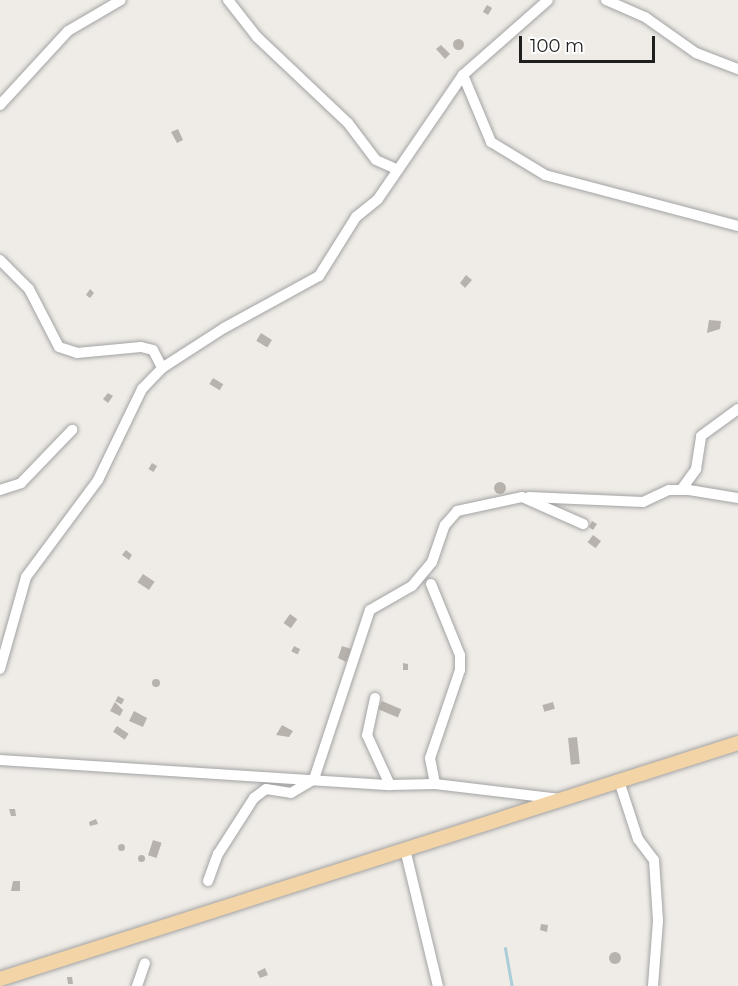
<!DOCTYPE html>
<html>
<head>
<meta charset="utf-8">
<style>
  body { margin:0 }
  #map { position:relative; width:738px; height:986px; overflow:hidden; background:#efece7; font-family:Montserrat,sans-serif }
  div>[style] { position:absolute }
  .stream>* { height:3px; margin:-1.5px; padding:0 1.5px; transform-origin:1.5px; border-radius:1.5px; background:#abcdd9 }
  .building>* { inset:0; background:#b8b2ac; transform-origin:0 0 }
  .round { border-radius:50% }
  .roads { filter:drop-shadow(0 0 2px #a3a3a3) drop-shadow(0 0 2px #a3a3a3) }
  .minor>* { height:10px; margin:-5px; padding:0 5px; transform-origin:5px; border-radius:5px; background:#fff }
  .major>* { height:14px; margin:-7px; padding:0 7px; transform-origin:7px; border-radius:7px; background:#f3d4a7 }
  span { translate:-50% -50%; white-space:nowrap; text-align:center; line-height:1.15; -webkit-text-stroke:4.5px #fff; paint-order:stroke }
  .scale { position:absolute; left:519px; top:36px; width:136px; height:27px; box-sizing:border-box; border:3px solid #1f1f1f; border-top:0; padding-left:8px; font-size:18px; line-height:21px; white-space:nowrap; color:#1f1f1f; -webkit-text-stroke:4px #fff; paint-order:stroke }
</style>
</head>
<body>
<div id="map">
  <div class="stream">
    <div style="left:505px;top:948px;width:39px;rotate:80deg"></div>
  </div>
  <div class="building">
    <div style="left:487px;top:5px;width:6px;height:8px;rotate:31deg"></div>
    <div class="round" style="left:452.5px;top:38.5px;width:11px;height:11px"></div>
    <div style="clip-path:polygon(441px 45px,450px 54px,445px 59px,436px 49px)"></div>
    <div style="clip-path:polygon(178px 129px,183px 140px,177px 143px,171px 132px)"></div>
    <div style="clip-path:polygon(466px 275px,472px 280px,465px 288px,460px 283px)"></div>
    <div style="clip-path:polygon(90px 289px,94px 293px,90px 298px,86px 295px)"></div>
    <div style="clip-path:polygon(709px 320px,721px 321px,720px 329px,707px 333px)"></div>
    <div style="left:261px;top:333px;width:13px;height:9px;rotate:32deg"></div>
    <div style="left:213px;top:378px;width:12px;height:7px;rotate:31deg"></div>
    <div style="clip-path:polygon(108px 393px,113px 396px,108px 403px,103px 399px)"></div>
    <div style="left:152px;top:463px;width:6px;height:7px;rotate:31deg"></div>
    <div class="round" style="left:494px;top:482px;width:12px;height:12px"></div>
    <div style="clip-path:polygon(592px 521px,597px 524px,593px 530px,589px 527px)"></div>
    <div style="left:593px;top:535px;width:10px;height:9px;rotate:37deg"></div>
    <div style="clip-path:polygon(126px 550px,132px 555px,129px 560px,122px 555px)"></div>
    <div style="left:143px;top:574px;width:14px;height:10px;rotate:34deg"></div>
    <div style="left:290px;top:614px;width:9px;height:11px;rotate:36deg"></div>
    <div style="left:294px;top:646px;width:7px;height:6px;rotate:27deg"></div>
    <div style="clip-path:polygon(342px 646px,351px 649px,346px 662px,338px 658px)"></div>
    <div style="clip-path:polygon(403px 663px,408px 664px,408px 670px,403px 670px)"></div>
    <div class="round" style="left:152px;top:679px;width:8px;height:8px"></div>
    <div style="left:118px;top:696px;width:7px;height:6px;rotate:27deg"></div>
    <div style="left:382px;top:701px;width:21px;height:9px;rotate:23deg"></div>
    <div style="clip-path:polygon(115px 702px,123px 710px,120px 716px,110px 711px)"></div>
    <div style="left:553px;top:702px;width:7px;height:11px;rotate:74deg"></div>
    <div style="clip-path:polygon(134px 711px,147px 718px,143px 727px,129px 721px)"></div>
    <div style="clip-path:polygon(282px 725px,293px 731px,289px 737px,276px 735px)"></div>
    <div style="left:117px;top:726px;width:14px;height:7px;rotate:34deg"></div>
    <div style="left:577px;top:737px;width:27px;height:9px;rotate:84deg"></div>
    <div style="clip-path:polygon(9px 809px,15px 809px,16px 816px,11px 816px)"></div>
    <div style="clip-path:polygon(96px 819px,98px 824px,90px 826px,89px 822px)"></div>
    <div style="left:153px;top:840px;width:9px;height:16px;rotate:18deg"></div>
    <div class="round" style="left:117.5px;top:843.5px;width:7px;height:7px"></div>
    <div class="round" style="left:137.5px;top:854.5px;width:7px;height:7px"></div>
    <div style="clip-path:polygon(13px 881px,20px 881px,20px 891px,11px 891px)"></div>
    <div style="clip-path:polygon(541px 924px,548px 925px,547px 932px,540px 930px)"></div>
    <div class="round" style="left:609px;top:952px;width:12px;height:12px"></div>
    <div style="clip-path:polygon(265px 968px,268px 975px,260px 978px,257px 972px)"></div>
    <div style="clip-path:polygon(67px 977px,72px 977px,73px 984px,68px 984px)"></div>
  </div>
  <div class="roads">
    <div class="minor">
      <div style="left:228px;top:0;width:47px;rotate:51.9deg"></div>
      <div style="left:257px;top:37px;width:125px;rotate:43.4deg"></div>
      <div style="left:348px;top:123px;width:46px;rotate:52.9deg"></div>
      <div style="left:376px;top:160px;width:22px;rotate:24deg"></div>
      <div style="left:606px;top:0;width:43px;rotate:23.6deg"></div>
      <div style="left:645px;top:17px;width:62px;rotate:35.2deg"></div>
      <div style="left:696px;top:53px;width:45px;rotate:20.9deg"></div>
      <div style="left:463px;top:75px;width:73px;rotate:67.3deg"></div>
      <div style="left:491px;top:142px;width:63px;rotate:31.4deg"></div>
      <div style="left:545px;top:175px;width:200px;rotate:14.8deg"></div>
      <div style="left:0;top:105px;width:100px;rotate:-47.4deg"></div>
      <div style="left:68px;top:31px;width:61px;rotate:-30.3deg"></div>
      <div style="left:0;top:260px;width:41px;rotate:45deg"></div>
      <div style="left:29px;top:289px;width:65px;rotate:62.7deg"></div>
      <div style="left:59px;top:347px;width:19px;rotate:18deg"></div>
      <div style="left:77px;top:353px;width:64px;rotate:-5.4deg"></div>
      <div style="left:141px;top:347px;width:12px;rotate:14deg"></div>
      <div style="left:153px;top:350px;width:20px;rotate:63deg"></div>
      <div style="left:0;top:490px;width:22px;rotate:-18deg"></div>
      <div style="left:21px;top:483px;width:74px;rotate:-46.1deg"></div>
      <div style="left:681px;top:490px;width:26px;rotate:-54deg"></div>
      <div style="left:696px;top:469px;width:33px;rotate:-81deg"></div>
      <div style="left:701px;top:436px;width:46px;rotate:-36.1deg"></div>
      <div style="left:529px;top:497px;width:114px;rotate:2.5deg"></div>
      <div style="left:643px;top:502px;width:29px;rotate:-25deg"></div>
      <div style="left:669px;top:490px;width:20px"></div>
      <div style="left:689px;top:490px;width:50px;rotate:9.3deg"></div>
      <div style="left:431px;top:584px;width:77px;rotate:67.8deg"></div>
      <div style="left:460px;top:655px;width:15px;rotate:90deg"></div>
      <div style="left:460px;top:670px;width:93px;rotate:108.8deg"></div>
      <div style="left:430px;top:758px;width:26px;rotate:79deg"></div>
      <div style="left:0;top:669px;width:96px;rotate:-74.2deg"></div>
      <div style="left:26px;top:577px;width:121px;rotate:-53.4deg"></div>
      <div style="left:98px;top:480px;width:101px;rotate:-64.2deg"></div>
      <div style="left:142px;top:389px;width:29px;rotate:-46deg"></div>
      <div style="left:162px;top:368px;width:74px;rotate:-32.8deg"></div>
      <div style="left:224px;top:328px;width:108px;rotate:-28.7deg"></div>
      <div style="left:319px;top:276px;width:70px;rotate:-57.9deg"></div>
      <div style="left:356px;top:217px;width:28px;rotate:-39deg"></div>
      <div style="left:378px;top:199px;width:150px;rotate:-55.6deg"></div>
      <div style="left:463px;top:75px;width:113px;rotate:-41.4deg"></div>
      <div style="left:375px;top:698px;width:38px;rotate:102deg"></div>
      <div style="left:367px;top:735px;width:55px;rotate:65.3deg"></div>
      <div style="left:0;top:760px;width:391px;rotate:3.7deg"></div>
      <div style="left:390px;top:785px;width:45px;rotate:-1.3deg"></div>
      <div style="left:435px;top:784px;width:126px;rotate:6.8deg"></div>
      <div style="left:619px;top:781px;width:61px;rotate:71.9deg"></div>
      <div style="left:638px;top:839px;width:26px;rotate:53deg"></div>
      <div style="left:654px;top:860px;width:61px;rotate:86.2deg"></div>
      <div style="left:658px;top:921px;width:65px;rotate:94.4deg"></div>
      <div style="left:405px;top:849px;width:141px;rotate:76.5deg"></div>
      <div style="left:208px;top:881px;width:29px;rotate:-70deg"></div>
      <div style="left:218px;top:854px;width:67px;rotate:-57.3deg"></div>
      <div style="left:254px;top:798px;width:15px;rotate:-37deg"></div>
      <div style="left:266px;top:789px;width:25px;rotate:9deg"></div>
      <div style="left:291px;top:793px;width:27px;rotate:-31deg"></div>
      <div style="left:314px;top:779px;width:178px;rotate:-71.7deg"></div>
      <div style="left:370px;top:610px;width:48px;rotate:-29.7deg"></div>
      <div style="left:412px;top:586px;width:31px;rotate:-50deg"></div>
      <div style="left:432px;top:562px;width:39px;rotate:-71deg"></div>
      <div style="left:445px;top:525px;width:18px;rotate:-49deg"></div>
      <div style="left:457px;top:511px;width:66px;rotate:-12.2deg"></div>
      <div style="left:522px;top:497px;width:67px;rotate:23.9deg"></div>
      <div style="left:137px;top:986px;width:24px;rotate:-71deg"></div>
    </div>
    <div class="major">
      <div style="left:0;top:979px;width:775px;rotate:-17.73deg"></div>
    </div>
  </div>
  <div class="scale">100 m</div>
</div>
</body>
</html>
